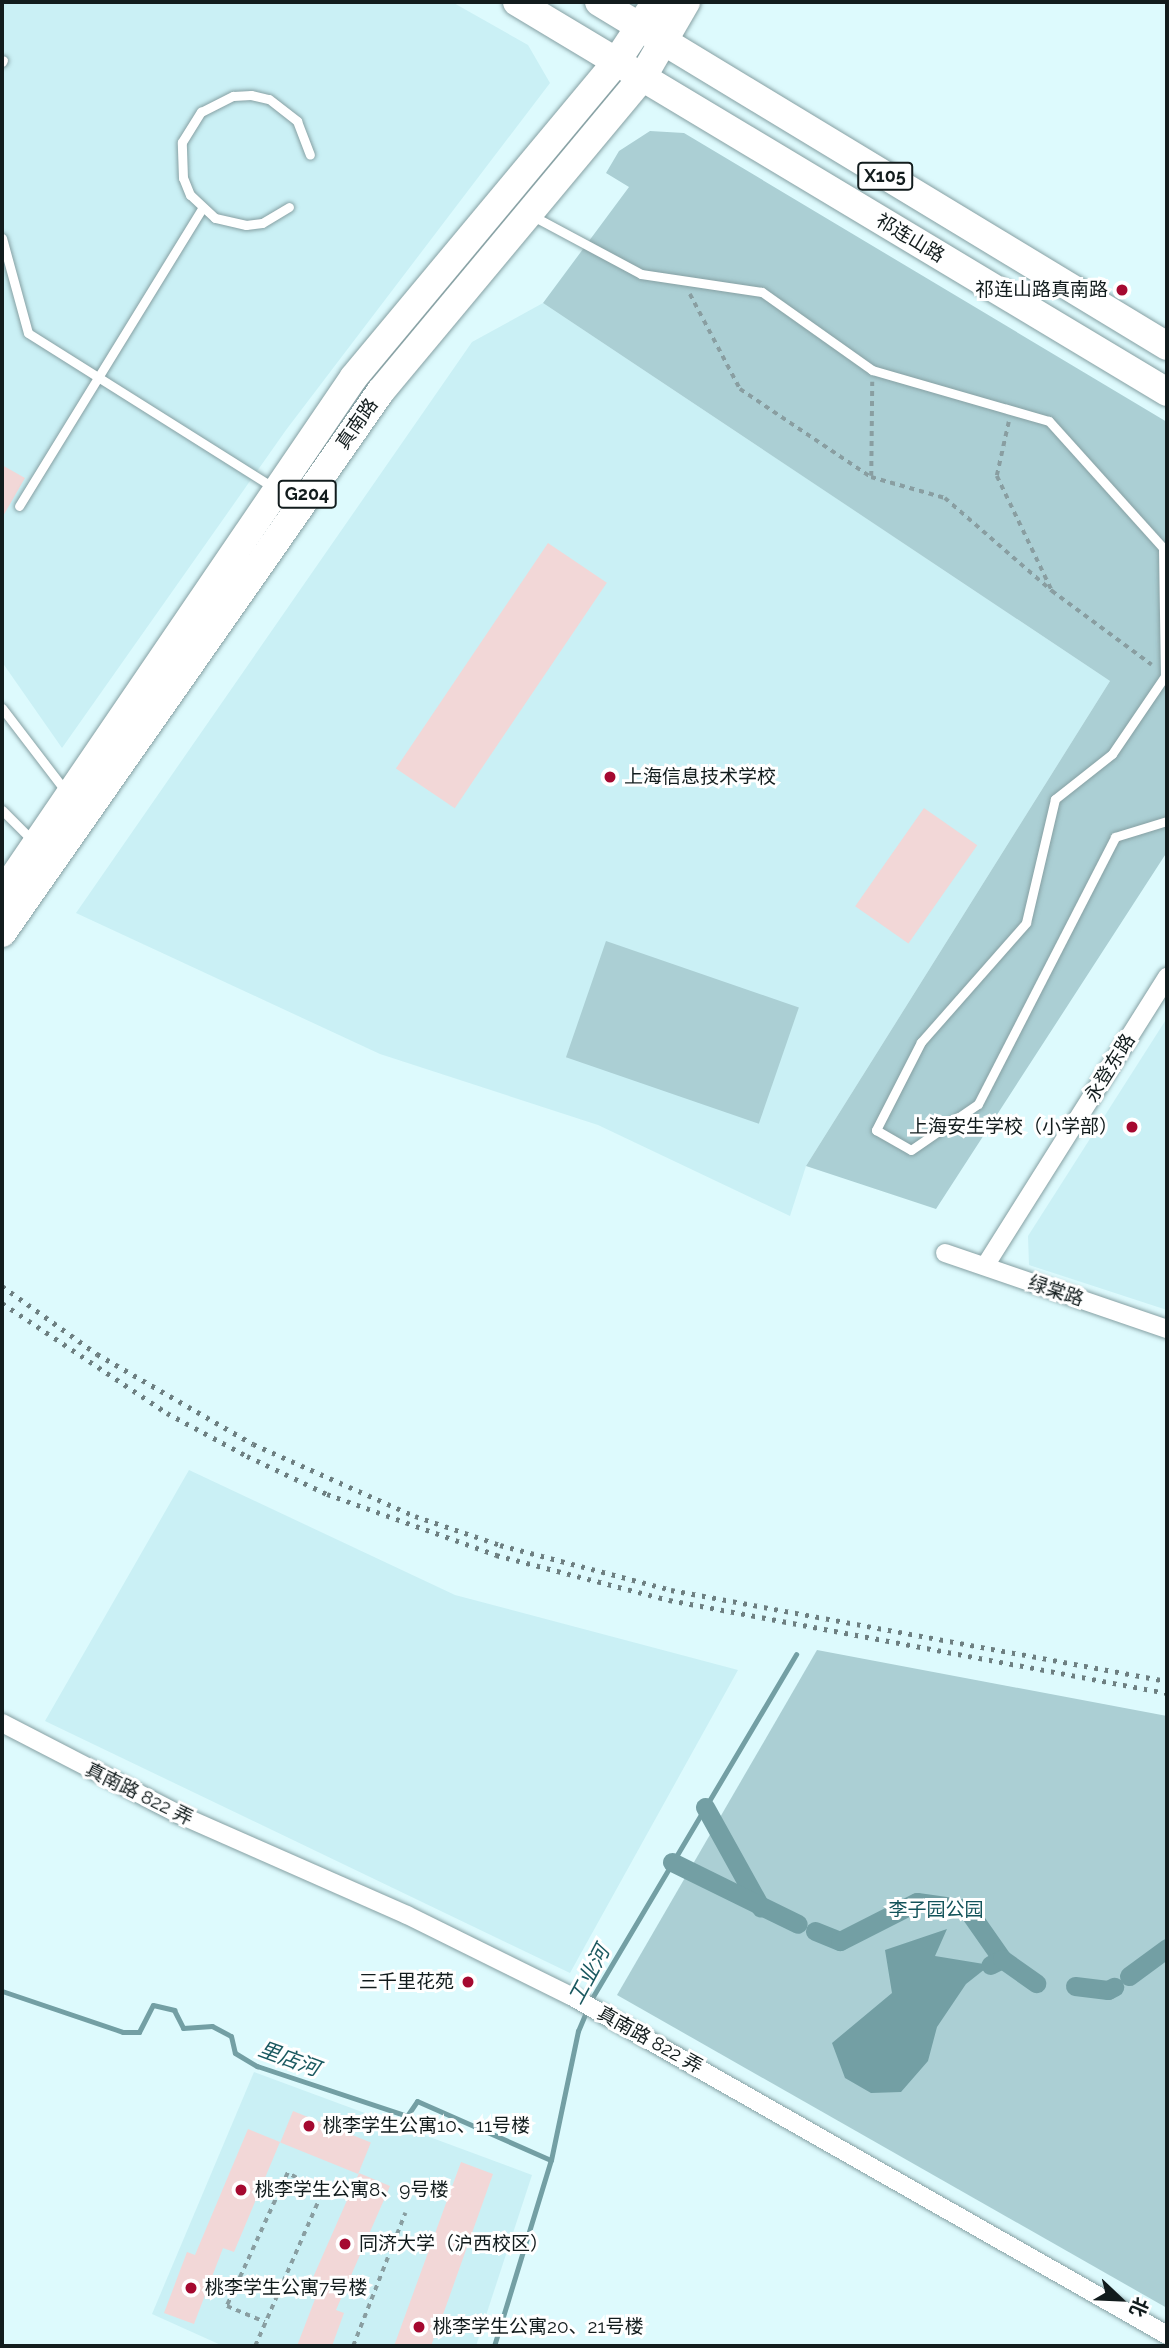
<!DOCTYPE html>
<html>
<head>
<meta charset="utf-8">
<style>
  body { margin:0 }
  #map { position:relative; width:1169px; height:2348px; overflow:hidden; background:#ddfafd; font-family:Raleway,"Noto Sans SC",sans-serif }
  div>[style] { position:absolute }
  .built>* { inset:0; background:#caf0f5 }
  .green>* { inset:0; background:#abcfd4; transform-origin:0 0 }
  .water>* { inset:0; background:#739fa4 }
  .stream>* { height:5px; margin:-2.5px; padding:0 2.5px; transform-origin:2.5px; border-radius:2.5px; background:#739fa4 }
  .canal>* { height:19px; margin:-9.5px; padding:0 9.5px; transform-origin:9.5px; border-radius:9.5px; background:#739fa4 }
  .building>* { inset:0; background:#f2d7d7; transform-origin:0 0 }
  .path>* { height:3.5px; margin-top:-1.75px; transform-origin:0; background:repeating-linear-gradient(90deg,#899ea1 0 5px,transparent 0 10px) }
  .roads { filter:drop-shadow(0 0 2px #86a0a3) drop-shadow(0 0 2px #86a0a3) }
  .lane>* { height:9px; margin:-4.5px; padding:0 4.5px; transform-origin:4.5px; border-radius:4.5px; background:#fff }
  .street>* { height:18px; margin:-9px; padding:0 9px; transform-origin:9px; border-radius:9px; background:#fff }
  .primary>* { height:28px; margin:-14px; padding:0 14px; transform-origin:14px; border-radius:14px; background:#fff }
  .rail>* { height:5px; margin-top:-2.5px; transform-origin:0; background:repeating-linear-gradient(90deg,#6d7f81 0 3.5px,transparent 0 10.5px) }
  .dots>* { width:19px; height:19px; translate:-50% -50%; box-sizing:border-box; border:4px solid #fff; border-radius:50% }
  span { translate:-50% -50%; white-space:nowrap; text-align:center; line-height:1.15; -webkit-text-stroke:6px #fff; paint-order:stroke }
  .shield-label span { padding:2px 5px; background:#fff; border:2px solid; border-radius:5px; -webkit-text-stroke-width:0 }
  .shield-label { font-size:18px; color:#121c1d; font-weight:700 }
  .street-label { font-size:19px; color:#121c1d }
  .poi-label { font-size:19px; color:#121c1d }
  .right { translate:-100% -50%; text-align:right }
  .left { translate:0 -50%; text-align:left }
  .park-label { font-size:19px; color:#13535a }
  .water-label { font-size:21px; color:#1b5960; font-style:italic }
  .frame { position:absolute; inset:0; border:4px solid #121c1d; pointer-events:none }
  .north { position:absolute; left:1085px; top:2264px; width:70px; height:70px; -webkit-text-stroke:5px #fff; paint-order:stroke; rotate:113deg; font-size:19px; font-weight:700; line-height:28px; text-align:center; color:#121c1d }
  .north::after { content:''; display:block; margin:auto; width:24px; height:32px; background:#121c1d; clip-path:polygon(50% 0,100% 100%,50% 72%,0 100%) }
</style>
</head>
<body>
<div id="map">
  <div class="built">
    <div style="clip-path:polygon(2px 2px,452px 2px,528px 45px,550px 83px,286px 430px,62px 748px,2px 662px)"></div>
    <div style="clip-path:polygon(543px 303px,1110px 681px,806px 1166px,790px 1216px,598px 1125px,380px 1054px,76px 913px,472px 342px)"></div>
    <div style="clip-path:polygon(1167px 1018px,1167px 1310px,1029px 1265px,1028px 1236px)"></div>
    <div style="clip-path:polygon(189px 1470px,455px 1595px,738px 1670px,570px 1973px,45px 1721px)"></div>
    <div style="clip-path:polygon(254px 2072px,532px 2175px,476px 2346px,223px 2346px,152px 2314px)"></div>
  </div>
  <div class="green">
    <div style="clip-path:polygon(650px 131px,684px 133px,1167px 422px,1167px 852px,936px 1209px,806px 1166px,1110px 681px,543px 303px,629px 187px,606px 173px,619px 151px)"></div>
    <div style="left:606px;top:941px;width:204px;height:123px;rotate:19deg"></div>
    <div style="clip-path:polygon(817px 1650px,1167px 1716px,1167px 2308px,617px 1995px)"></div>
  </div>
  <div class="water">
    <div style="clip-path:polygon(947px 1929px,935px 1956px,990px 1965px,966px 1984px,937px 2027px,928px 2061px,901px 2092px,871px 2093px,845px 2078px,832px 2043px,892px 1993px,885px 1950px)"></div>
  </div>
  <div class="stream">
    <div style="left:2px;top:1991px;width:128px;rotate:18.7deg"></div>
    <div style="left:123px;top:2032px;width:16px"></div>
    <div style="left:139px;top:2032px;width:30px;rotate:-63deg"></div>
    <div style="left:153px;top:2005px;width:22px;rotate:13deg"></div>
    <div style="left:174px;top:2010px;width:20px;rotate:63deg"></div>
    <div style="left:183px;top:2028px;width:29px;rotate:-4deg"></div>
    <div style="left:212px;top:2026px;width:21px;rotate:28deg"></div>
    <div style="left:231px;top:2036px;width:17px;rotate:77deg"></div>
    <div style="left:235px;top:2053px;width:26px;rotate:31deg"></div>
    <div style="left:257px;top:2066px;width:158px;rotate:18.4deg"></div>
    <div style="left:407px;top:2116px;width:18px;rotate:-56deg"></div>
    <div style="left:417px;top:2101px;width:146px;rotate:23.8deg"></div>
    <div style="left:494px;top:2346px;width:195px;rotate:-73deg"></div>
    <div style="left:551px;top:2160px;width:132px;rotate:-78.2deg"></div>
    <div style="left:578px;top:2031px;width:36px;rotate:-67deg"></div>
    <div style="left:592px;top:1998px;width:400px;rotate:-59.3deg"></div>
  </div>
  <div class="canal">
    <div style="left:705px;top:1807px;width:115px;rotate:61deg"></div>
    <div style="left:672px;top:1862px;width:140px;rotate:26.2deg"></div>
    <div style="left:815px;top:1931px;width:27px;rotate:22deg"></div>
    <div style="left:840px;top:1941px;width:86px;rotate:-26.9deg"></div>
    <div style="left:917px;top:1902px;width:50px;rotate:8deg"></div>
    <div style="left:967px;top:1909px;width:61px;rotate:55deg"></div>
    <div style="left:1002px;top:1959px;width:13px;rotate:153deg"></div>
    <div style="left:1002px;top:1959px;width:42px;rotate:35.2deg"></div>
    <div style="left:1129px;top:1976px;width:47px;rotate:-36.4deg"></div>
    <div style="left:1075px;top:1986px;width:33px;rotate:7deg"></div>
    <div style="left:1108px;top:1990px;width:7px;rotate:-27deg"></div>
  </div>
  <div class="building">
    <div style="clip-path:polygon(2px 465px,25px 478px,2px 518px)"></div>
    <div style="left:548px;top:543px;width:71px;height:272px;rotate:34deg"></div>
    <div style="left:924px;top:808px;width:65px;height:120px;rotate:35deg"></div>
    <div style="left:293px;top:2111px;width:84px;height:34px;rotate:22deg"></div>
    <div style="clip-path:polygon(248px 2129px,280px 2142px,234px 2252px,223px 2248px,194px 2324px,164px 2313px,187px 2252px,195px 2255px)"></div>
    <div style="clip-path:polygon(461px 2162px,493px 2174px,445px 2309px,431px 2346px,394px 2346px)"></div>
    <div style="clip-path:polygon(359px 2173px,390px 2186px,336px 2310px,344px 2313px,332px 2346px,297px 2346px,320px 2286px,311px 2282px)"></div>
  </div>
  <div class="path">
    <div style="left:690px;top:294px;width:107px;rotate:62.2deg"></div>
    <div style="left:740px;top:389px;width:158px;rotate:33.9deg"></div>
    <div style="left:871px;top:477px;width:77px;rotate:15.8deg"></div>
    <div style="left:945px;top:498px;width:142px;rotate:41deg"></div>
    <div style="left:1009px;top:422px;width:55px;rotate:102.5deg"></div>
    <div style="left:997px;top:476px;width:127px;rotate:64.4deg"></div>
    <div style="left:1052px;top:591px;width:124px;rotate:36.5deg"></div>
    <div style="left:871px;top:476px;width:94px;rotate:-89.4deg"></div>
    <div style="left:255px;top:2346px;width:167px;rotate:-66.4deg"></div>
    <div style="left:322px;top:2193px;width:39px;rotate:-150deg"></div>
    <div style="left:288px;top:2173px;width:146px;rotate:114.6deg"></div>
    <div style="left:227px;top:2306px;width:41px;rotate:22.8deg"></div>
    <div style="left:353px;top:2346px;width:143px;rotate:-68.6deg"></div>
  </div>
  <div class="roads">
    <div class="lane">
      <div style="left:2px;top:62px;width:2px;rotate:-63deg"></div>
      <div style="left:289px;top:207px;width:31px;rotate:149deg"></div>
      <div style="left:262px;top:223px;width:16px;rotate:173deg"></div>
      <div style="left:246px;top:225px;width:32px;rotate:-167deg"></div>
      <div style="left:215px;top:218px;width:34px;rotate:-137deg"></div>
      <div style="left:190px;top:195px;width:18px;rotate:-112deg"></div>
      <div style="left:183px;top:178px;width:36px;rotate:-92deg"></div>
      <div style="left:182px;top:142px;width:36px;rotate:-58deg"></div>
      <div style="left:201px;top:112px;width:36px;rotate:-27deg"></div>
      <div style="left:233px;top:96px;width:18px;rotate:-3deg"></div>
      <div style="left:251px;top:95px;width:18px;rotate:13deg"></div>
      <div style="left:269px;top:99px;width:36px;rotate:38deg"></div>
      <div style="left:297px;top:121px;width:36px;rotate:69deg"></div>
      <div style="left:531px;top:215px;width:125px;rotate:28.2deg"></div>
      <div style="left:641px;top:274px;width:122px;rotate:8.5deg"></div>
      <div style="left:762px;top:292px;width:135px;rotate:35.3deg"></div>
      <div style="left:872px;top:370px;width:184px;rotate:16.1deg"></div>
      <div style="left:1049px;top:421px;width:175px;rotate:48deg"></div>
      <div style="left:2px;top:238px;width:98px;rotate:74.7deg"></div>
      <div style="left:28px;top:333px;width:291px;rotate:32.2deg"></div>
      <div style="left:19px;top:506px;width:349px;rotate:-58.4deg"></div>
      <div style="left:1163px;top:550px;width:126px;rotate:89.1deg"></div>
      <div style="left:1165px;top:676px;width:94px;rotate:124.2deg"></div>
      <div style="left:1112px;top:754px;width:73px;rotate:141.7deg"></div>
      <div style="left:1055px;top:799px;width:127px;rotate:103.2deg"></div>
      <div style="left:1026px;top:923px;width:159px;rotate:131.4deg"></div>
      <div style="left:921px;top:1042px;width:99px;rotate:117.1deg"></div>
      <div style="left:876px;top:1130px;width:40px;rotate:29.7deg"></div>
      <div style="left:911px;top:1150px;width:81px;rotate:-34.5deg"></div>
      <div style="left:978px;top:1104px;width:300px;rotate:-62.8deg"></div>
      <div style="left:1115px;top:837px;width:54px;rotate:-17.1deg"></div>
      <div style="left:2px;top:708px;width:107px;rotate:52.6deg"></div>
      <div style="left:2px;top:810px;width:44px;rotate:45deg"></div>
    </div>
    <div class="street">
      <div style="left:945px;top:1253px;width:235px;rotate:18.9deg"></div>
      <div style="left:985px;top:1266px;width:342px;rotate:-57.8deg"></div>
      <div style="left:2px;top:1723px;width:198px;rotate:27.3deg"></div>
      <div style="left:178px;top:1814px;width:250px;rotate:23.8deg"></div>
      <div style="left:407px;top:1915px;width:183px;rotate:26.3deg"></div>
      <div style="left:571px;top:1996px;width:686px;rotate:29.63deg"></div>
    </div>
    <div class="primary">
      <div style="left:517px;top:2px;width:758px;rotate:30.96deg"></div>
      <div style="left:599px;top:2px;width:664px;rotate:31.2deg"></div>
      <div style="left:2px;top:894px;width:625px;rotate:-55.75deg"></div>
      <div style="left:354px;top:377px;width:410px;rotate:-50.2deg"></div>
      <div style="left:616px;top:62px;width:72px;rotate:-56.3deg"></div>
      <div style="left:2px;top:933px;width:661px;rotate:-55.04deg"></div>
      <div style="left:381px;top:391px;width:408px;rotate:-50.2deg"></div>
      <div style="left:642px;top:78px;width:88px;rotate:-59.9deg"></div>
    </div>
  </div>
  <div class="rail">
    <div style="left:2px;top:1286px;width:117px;rotate:35.6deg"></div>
    <div style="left:97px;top:1354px;width:180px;rotate:30deg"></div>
    <div style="left:253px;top:1444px;width:177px;rotate:24deg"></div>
    <div style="left:415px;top:1516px;width:90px;rotate:18.8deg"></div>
    <div style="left:500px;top:1545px;width:177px;rotate:14.7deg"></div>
    <div style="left:671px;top:1590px;width:504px;rotate:10.4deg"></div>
    <div style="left:2px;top:1303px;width:198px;rotate:33.7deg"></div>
    <div style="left:167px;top:1413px;width:91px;rotate:28.3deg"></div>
    <div style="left:247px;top:1456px;width:89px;rotate:25.4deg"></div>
    <div style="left:327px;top:1494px;width:180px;rotate:19.8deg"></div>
    <div style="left:496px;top:1555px;width:179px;rotate:14.6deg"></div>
    <div style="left:669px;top:1600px;width:507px;rotate:10.58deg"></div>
  </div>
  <div class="dots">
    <div style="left:1122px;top:290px;background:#a50930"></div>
    <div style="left:610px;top:777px;background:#a50930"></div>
    <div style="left:1132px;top:1127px;background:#a50930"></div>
    <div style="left:468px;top:1982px;background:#a50930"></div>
    <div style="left:309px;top:2126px;background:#a50930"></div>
    <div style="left:241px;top:2190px;background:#a50930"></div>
    <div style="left:345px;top:2244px;background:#a50930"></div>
    <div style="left:191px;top:2288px;background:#a50930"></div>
    <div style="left:419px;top:2327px;background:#a50930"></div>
  </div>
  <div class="shield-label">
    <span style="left:885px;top:176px">X105</span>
    <span style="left:307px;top:494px">G204</span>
  </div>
  <div class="street-label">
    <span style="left:910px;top:238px;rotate:31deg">祁连山路</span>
    <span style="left:357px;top:424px;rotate:-55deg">真南路</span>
    <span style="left:1110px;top:1068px;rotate:-58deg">永登东路</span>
    <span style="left:1056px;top:1291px;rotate:19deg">绿棠路</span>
    <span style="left:139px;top:1794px;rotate:26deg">真南路 822 弄</span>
    <span style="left:650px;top:2040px;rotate:29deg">真南路 822 弄</span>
  </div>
  <div class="poi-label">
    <span class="right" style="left:1108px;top:290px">祁连山路真南路</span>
    <span class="left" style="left:624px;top:777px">上海信息技术学校</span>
    <span class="right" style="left:1118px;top:1127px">上海安生学校（小学部）</span>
    <span class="right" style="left:454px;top:1982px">三千里花苑</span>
    <span class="left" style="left:323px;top:2126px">桃李学生公寓10、11号楼</span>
    <span class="left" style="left:255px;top:2190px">桃李学生公寓8、9号楼</span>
    <span class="left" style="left:359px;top:2244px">同济大学（沪西校区）</span>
    <span class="left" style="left:205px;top:2288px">桃李学生公寓7号楼</span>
    <span class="left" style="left:433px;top:2327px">桃李学生公寓20、21号楼</span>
  </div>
  <div class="park-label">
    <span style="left:936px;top:1910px">李子园公园</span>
  </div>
  <div class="water-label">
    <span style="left:589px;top:1975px;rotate:-62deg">工业河</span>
    <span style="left:289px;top:2059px;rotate:20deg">里店河</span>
  </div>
  <div class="frame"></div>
  <div class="north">北</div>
</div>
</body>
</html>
